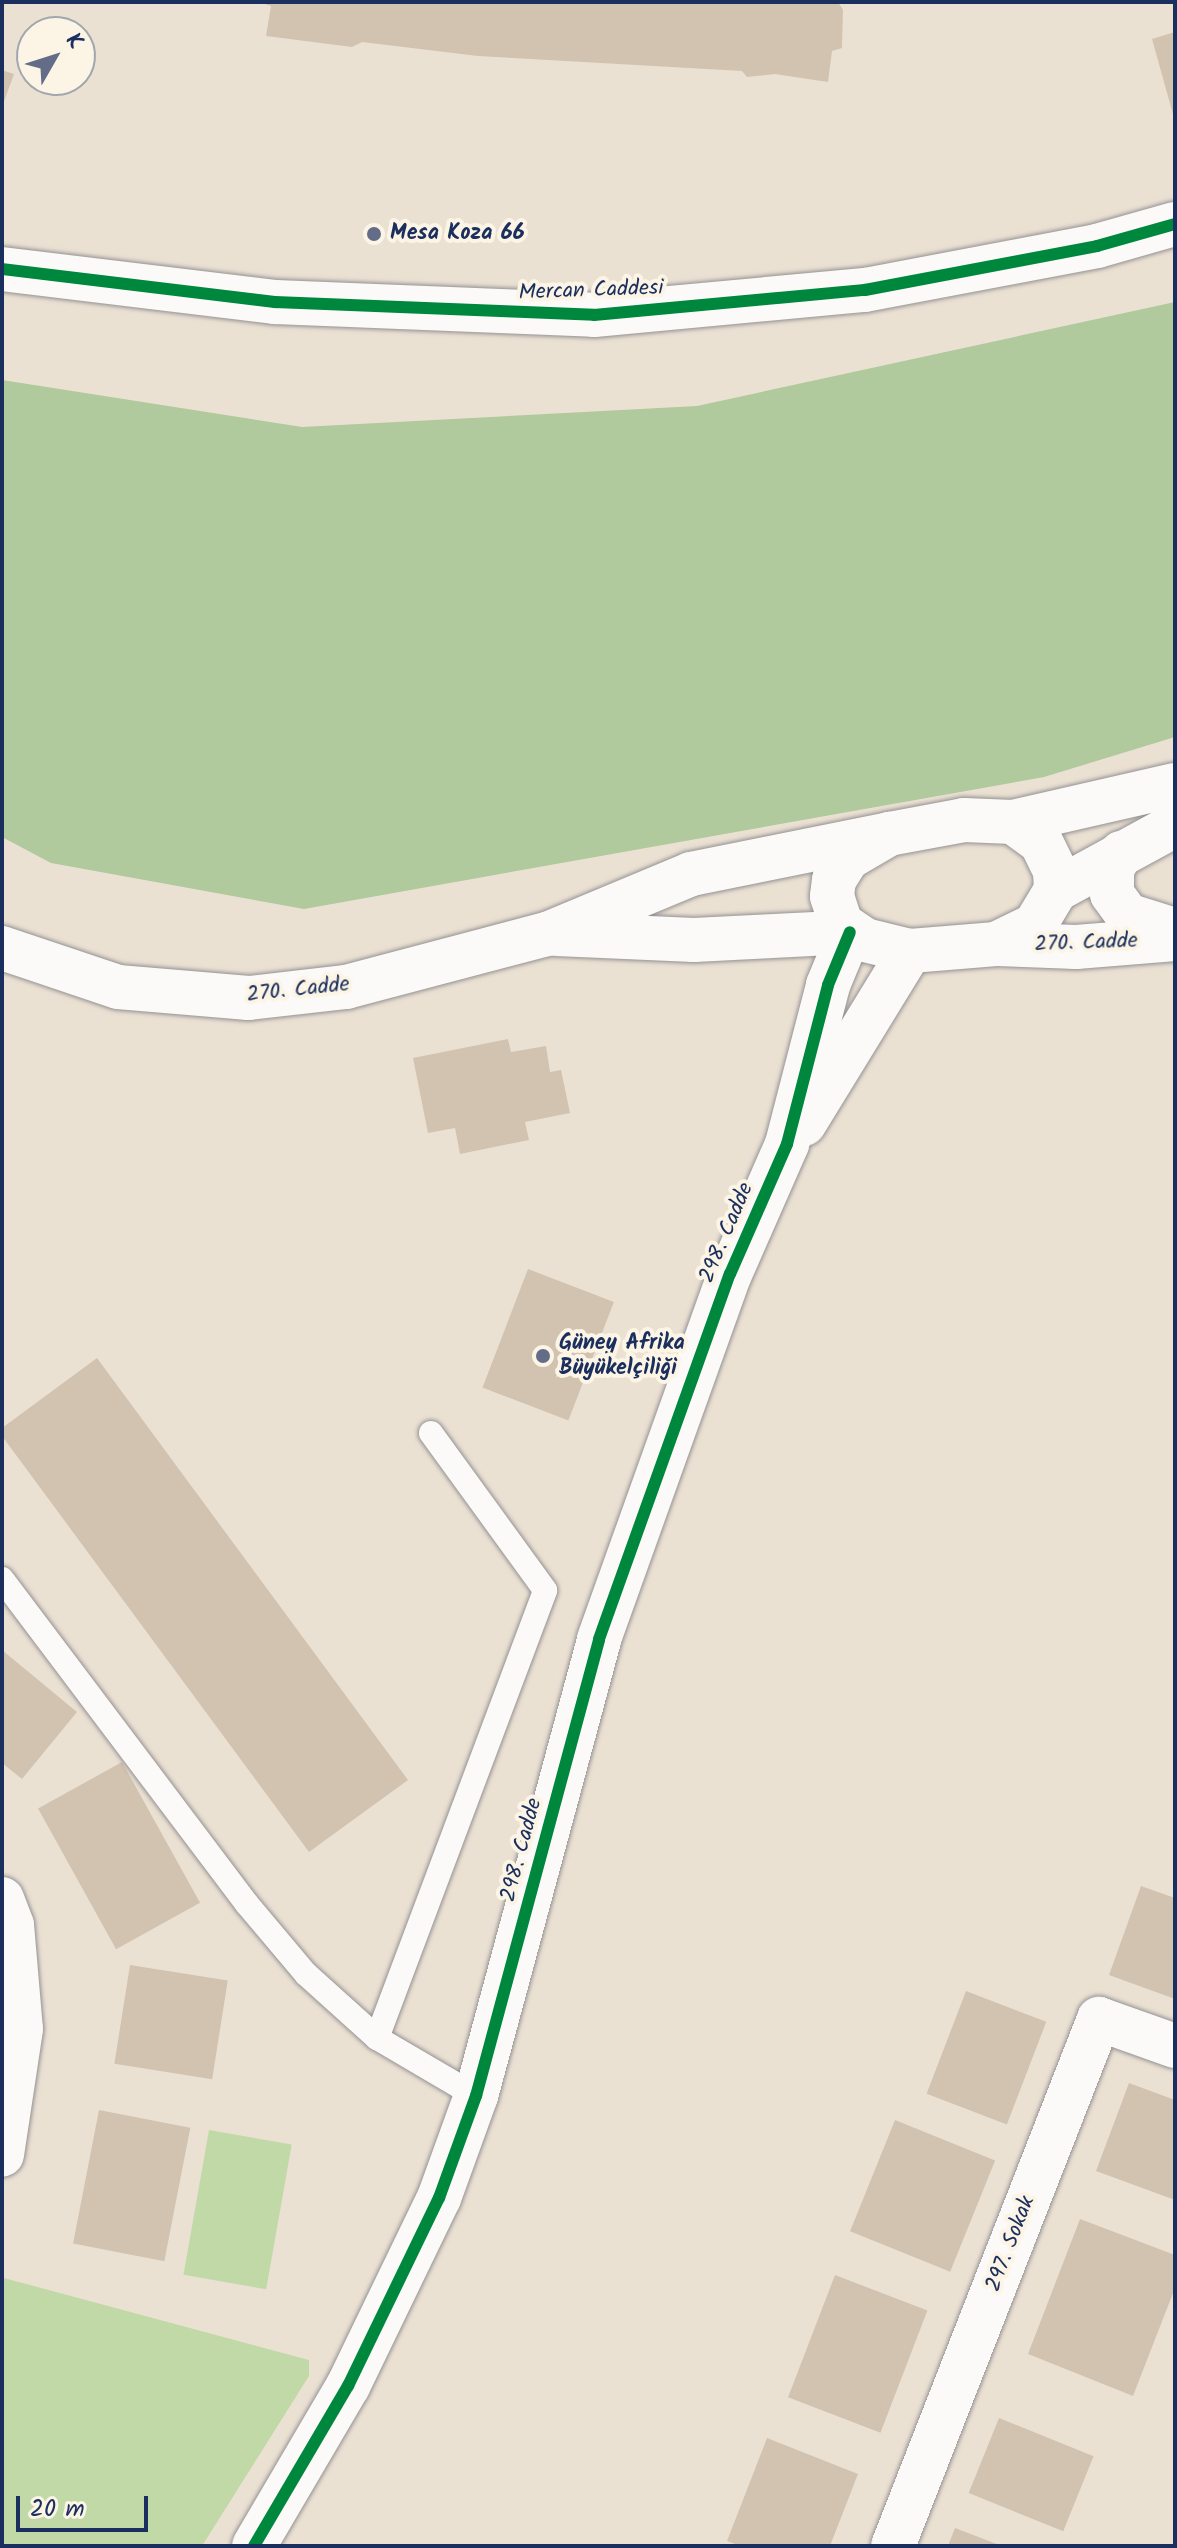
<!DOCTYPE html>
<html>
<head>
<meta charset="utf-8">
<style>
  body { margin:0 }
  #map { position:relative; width:1177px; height:2548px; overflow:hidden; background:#ebe1d3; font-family:Kalam,sans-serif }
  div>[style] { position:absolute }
  .green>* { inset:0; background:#c1d9a7; transform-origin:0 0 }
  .forest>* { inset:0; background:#b0c99d }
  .building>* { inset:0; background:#d2c3b1; transform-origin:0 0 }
  .roads { filter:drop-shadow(0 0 2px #949293) drop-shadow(0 0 2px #949293) }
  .lane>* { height:24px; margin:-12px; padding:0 12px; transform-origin:12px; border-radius:12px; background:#fcfaf8 }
  .street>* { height:44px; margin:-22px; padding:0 22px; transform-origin:22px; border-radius:22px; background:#fcfaf8 }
  .secondary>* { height:44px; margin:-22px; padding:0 22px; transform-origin:22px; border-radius:22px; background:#fcfaf8 }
  .cycleway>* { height:12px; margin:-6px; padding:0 6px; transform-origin:6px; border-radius:6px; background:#00873e }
  .dots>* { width:22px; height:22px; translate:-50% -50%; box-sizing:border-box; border:4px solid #fcf5e5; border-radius:50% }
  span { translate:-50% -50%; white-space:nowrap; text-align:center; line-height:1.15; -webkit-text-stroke:8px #fcf5e5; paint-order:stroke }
  .poi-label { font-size:22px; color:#1b2f5e; font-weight:700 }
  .left { translate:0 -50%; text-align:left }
  .street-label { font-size:22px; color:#1b2f5e }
  .frame { position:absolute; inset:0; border:4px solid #1b2f5e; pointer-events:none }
  .north { position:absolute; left:16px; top:16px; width:80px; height:80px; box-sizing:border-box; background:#fcf5e5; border:2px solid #a2a6af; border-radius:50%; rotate:51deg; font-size:22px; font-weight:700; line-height:32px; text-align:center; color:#1b2f5e }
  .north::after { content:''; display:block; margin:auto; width:28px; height:36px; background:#646d87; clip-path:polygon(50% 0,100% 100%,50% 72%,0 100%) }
  .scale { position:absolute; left:16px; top:2496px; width:132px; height:36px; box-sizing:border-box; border:4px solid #1b2f5e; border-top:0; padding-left:10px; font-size:24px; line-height:28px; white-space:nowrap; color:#1b2f5e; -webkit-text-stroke:6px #fcf5e5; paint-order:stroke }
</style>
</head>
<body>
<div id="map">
  <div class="green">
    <div style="left:209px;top:2130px;width:84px;height:147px;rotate:10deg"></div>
    <div style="clip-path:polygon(4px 2278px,309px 2360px,309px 2376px,202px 2546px,2px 2546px)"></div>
  </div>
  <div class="forest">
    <div style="clip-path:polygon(1175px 302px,1175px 737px,1044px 777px,304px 909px,51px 863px,2px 837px,2px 380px,302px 427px,697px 406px)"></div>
  </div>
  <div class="building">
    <div style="clip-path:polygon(258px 2px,838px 2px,843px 10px,842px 48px,832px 51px,828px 82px,775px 74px,747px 77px,742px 71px,478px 56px,362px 42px,352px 47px,266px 36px,271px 6px)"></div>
    <div style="clip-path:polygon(1175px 32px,1175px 118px,1174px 118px,1152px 39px)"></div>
    <div style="clip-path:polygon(2px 70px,14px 74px,2px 107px)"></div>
    <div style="clip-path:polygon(508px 1039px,511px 1052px,546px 1046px,550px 1072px,561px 1070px,570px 1113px,525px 1122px,529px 1140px,460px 1154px,455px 1128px,428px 1133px,413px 1058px)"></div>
    <div style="left:528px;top:1269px;width:92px;height:127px;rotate:21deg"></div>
    <div style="clip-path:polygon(97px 1358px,408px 1780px,309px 1852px,2px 1436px,2px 1428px)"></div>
    <div style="clip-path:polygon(2px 1650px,77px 1712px,22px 1779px,2px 1763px)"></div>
    <div style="left:122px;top:1762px;width:161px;height:96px;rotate:61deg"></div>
    <div style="clip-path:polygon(1141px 1886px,1175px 1898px,1175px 1999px,1109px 1975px)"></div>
    <div style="left:130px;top:1965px;width:99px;height:100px;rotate:9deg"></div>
    <div style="left:966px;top:1991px;width:86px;height:110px;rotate:21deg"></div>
    <div style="clip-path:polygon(1129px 2083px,1175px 2100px,1175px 2200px,1096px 2171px)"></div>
    <div style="left:99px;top:2110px;width:93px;height:136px;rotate:11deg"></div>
    <div style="left:895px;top:2120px;width:108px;height:120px;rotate:22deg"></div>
    <div style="clip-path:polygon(1080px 2219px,1175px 2255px,1175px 2288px,1133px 2396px,1028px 2354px)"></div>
    <div style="left:835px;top:2275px;width:99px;height:131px;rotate:21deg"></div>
    <div style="left:999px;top:2418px;width:102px;height:81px;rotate:22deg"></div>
    <div style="clip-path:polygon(767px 2438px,858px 2474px,830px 2546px,740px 2546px,727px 2541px)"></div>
    <div style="clip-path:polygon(955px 2528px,1002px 2546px,948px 2546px)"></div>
  </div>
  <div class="roads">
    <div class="lane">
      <div style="left:2px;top:1579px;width:407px;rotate:53deg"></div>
      <div style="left:247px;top:1904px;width:92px;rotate:49.9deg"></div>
      <div style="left:306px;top:1974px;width:96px;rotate:42deg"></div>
      <div style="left:377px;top:2038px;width:115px;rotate:30.4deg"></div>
      <div style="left:377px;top:2038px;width:478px;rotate:-69.4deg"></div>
      <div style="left:545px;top:1590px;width:194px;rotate:-126deg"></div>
    </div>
    <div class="street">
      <div style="left:804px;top:1124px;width:203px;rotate:-58.5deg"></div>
      <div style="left:2px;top:1899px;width:28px;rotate:69deg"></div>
      <div style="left:12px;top:1925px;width:104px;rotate:85.1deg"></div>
      <div style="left:21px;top:2029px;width:127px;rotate:98.6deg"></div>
      <div style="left:254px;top:2546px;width:186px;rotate:-59.6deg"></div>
      <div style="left:348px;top:2386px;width:209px;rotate:-64.2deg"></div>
      <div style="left:439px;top:2198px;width:109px;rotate:-70.1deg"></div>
      <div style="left:476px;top:2096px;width:473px;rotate:-74.9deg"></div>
      <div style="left:599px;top:1639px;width:388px;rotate:-70.3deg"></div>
      <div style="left:730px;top:1274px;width:142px;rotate:-66.3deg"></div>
      <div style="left:787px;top:1144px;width:164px;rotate:-75.5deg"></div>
      <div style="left:828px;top:985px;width:57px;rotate:-67.5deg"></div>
      <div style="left:893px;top:2546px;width:566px;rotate:-68.65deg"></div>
      <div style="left:1099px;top:2019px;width:81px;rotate:19.6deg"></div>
    </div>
    <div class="secondary">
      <div style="left:2px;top:269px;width:275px;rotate:6.9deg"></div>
      <div style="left:275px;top:302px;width:319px;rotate:2.3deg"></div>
      <div style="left:594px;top:315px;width:272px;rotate:-5.3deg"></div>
      <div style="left:865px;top:290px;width:236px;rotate:-10.7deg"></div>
      <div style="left:1097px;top:246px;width:81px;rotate:-15.8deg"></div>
      <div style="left:964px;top:820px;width:49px;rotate:2.3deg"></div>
      <div style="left:1013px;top:822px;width:34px;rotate:36deg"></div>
      <div style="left:1041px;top:842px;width:32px;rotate:64deg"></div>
      <div style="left:1055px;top:871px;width:19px;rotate:87deg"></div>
      <div style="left:1056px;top:890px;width:41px;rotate:121deg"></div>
      <div style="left:1035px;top:925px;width:43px;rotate:154deg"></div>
      <div style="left:996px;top:944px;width:86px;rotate:175.3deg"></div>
      <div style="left:910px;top:951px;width:46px;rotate:-166.3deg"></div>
      <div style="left:865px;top:940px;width:29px;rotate:-146deg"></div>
      <div style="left:841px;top:924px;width:29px;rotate:-108deg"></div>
      <div style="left:832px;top:896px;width:16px;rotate:-83deg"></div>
      <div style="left:834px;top:880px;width:26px;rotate:-58deg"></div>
      <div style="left:848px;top:858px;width:48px;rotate:-30.3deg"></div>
      <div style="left:889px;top:834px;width:76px;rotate:-10.6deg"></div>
      <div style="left:1013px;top:822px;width:166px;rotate:-12.9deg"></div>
      <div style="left:1121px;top:853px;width:18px;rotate:119deg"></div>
      <div style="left:1112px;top:869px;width:25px;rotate:90deg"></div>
      <div style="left:1112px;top:894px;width:26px;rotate:54deg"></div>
      <div style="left:1127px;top:915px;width:50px;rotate:17.4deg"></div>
      <div style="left:1056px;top:890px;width:136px;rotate:-28.6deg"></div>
      <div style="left:557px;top:934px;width:137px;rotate:2.5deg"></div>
      <div style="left:694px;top:940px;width:156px;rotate:-2.9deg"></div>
      <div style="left:998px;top:944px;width:78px;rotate:2.2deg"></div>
      <div style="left:1076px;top:947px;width:99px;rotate:-4.6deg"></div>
      <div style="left:2px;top:948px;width:122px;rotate:18.6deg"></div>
      <div style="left:118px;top:987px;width:131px;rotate:4.8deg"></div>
      <div style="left:249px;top:998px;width:98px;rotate:-6.5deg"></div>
      <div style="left:346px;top:987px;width:208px;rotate:-14.8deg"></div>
      <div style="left:547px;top:934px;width:156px;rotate:-22.6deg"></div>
      <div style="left:691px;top:874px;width:202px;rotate:-11.4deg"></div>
    </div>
  </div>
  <div class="cycleway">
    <div style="left:2px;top:269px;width:275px;rotate:6.9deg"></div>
    <div style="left:275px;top:302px;width:319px;rotate:2.3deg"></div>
    <div style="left:594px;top:315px;width:272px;rotate:-5.3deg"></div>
    <div style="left:865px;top:290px;width:236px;rotate:-10.7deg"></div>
    <div style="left:1097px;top:246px;width:81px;rotate:-15.8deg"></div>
    <div style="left:254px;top:2546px;width:186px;rotate:-59.6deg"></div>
    <div style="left:348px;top:2386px;width:209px;rotate:-64.2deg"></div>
    <div style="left:439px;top:2198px;width:109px;rotate:-70.1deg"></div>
    <div style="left:476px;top:2096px;width:473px;rotate:-74.9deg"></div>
    <div style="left:599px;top:1639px;width:388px;rotate:-70.3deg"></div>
    <div style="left:730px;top:1274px;width:142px;rotate:-66.3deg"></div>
    <div style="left:787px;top:1144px;width:164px;rotate:-75.5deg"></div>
    <div style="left:828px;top:985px;width:57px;rotate:-67.5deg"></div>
  </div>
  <div class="dots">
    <div style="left:374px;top:234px;background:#646d87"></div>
    <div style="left:543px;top:1356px;background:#646d87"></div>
  </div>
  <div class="poi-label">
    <span class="left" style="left:390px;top:234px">Mesa Koza 66</span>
    <span class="left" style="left:559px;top:1356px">Güney Afrika<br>Büyükelçiliği</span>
  </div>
  <div class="street-label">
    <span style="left:591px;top:291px;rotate:-2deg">Mercan Caddesi</span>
    <span style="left:1086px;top:943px;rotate:-2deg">270. Cadde</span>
    <span style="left:298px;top:990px;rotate:-6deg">270. Cadde</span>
    <span style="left:727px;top:1233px;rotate:-67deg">298. Cadde</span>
    <span style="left:522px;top:1850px;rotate:-75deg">298. Cadde</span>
    <span style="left:1011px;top:2244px;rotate:-69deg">297. Sokak</span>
  </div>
  <div class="frame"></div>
  <div class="north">K</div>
  <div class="scale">20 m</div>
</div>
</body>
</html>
